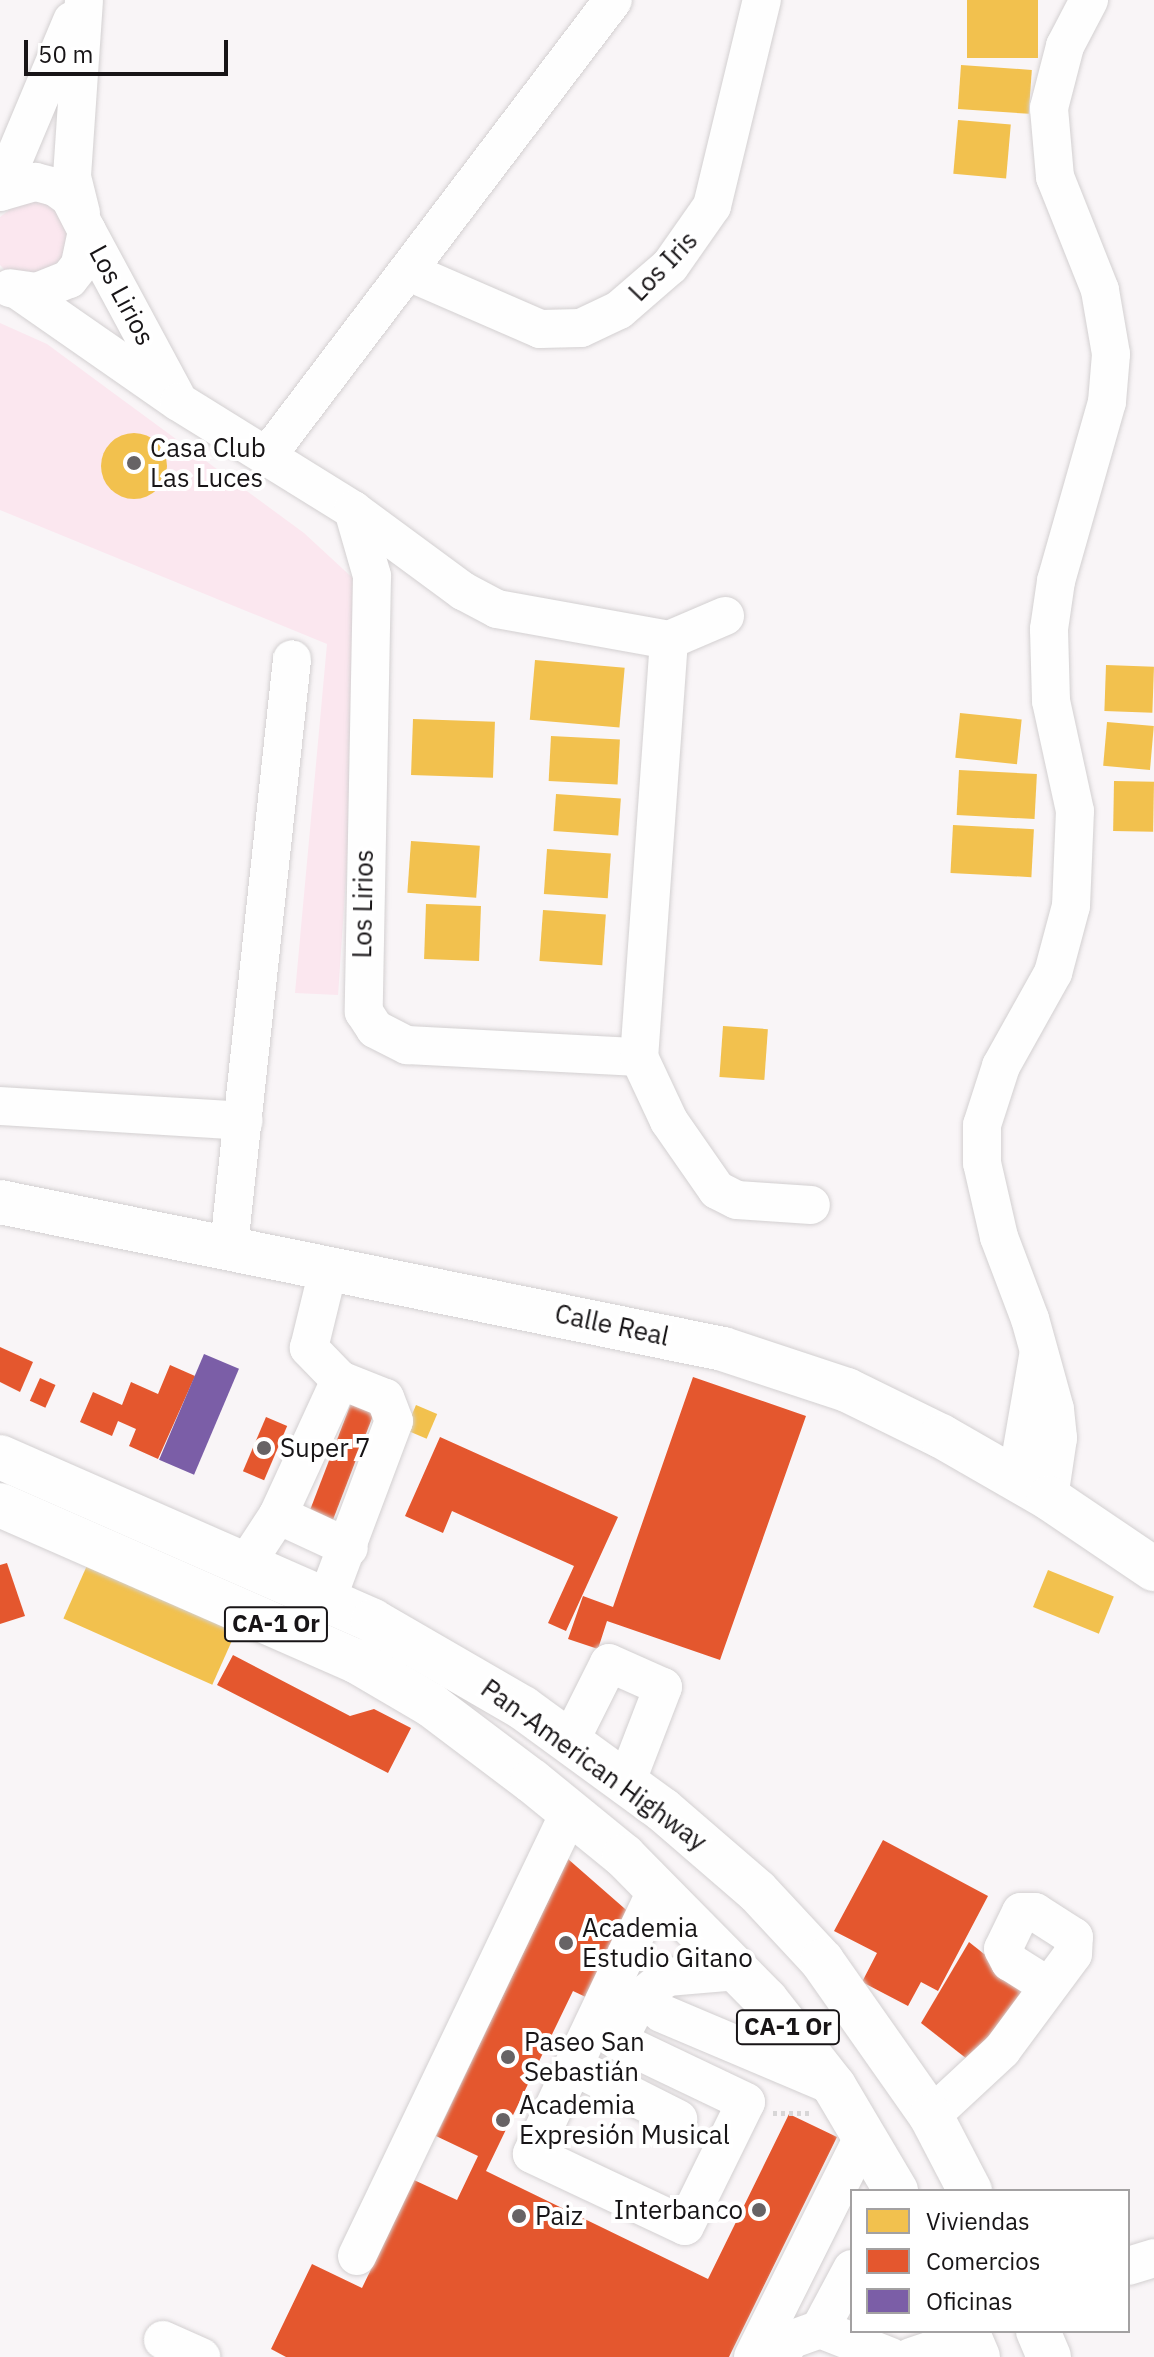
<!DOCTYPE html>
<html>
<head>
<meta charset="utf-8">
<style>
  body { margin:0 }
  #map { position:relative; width:1154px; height:2357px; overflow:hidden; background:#f9f5f7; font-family:"IBM Plex Sans",sans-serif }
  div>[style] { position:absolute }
  .green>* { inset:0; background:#fbe7ef }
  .homes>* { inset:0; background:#f2c14e; transform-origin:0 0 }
  .round { border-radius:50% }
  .shops>* { inset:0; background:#e4572e; transform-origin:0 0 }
  .offices>* { inset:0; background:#7b5ea7; transform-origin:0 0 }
  .path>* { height:5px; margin-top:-2.5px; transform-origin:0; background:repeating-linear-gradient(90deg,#d8d6d7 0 4px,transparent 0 8px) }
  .roads { filter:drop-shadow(0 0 2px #d3d0d1) drop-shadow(0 0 2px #d3d0d1) }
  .minor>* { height:38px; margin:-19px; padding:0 19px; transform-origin:19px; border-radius:19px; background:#fefefe }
  .major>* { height:44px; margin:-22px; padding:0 22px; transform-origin:22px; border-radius:22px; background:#fefefe }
  .highway>* { height:44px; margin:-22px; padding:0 22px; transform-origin:22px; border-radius:22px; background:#fefefe }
  .dots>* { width:22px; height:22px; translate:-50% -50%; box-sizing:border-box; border:4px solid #fff; border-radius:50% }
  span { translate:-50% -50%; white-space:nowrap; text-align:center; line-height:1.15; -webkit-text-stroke:8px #fff; paint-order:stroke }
  .shield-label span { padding:2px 6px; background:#fff; border:2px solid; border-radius:6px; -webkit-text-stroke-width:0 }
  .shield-label { font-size:24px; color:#181517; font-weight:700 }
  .street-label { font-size:26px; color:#181517 }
  .poi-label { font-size:26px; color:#181517 }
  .left { translate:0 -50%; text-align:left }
  .right { translate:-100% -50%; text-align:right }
  .legend { position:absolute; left:850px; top:2189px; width:280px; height:144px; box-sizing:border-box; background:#fff; border:2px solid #a3a1a2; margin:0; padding:10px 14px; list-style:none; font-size:24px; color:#181517 }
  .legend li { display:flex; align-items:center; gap:16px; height:40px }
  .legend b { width:40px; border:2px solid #a3a1a2 }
  .scale { position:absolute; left:24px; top:40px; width:204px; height:36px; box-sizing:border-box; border:4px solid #181517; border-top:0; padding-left:10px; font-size:24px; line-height:28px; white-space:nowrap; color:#181517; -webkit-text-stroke:6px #fff; paint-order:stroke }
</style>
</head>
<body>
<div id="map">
  <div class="green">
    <div style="clip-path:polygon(21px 201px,49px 202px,70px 219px,63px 272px,12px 277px,0 265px,0 217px)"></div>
    <div style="clip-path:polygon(0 323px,47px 344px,112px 392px,304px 533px,357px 582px,362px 644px,338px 995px,295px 993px,327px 644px,0 510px)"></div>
  </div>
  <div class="homes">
    <div style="left:967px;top:0;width:71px;height:58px"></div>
    <div style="left:961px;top:65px;width:71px;height:44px;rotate:4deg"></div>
    <div style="left:958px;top:120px;width:53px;height:54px;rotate:5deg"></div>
    <div class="round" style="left:101px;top:433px;width:66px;height:66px"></div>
    <div style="left:535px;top:660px;width:90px;height:60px;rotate:5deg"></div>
    <div style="left:1106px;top:665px;width:48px;height:46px;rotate:2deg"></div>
    <div style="left:960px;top:713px;width:62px;height:45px;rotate:6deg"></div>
    <div style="left:413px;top:719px;width:82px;height:56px;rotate:2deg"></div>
    <div style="left:1107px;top:722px;width:47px;height:44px;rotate:5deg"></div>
    <div style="left:551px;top:736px;width:69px;height:45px;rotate:3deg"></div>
    <div style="left:959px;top:770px;width:78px;height:45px;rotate:3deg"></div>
    <div style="left:1114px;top:781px;width:40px;height:50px;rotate:1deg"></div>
    <div style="left:556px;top:794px;width:65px;height:37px;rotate:4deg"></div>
    <div style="left:953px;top:825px;width:81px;height:48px;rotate:3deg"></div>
    <div style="left:411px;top:841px;width:69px;height:52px;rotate:4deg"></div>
    <div style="left:547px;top:849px;width:64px;height:45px;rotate:4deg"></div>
    <div style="left:426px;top:904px;width:55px;height:55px;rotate:2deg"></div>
    <div style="left:543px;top:910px;width:63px;height:51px;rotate:4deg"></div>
    <div style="left:723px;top:1026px;width:45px;height:51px;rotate:4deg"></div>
    <div style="left:416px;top:1405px;width:23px;height:27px;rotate:23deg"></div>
    <div style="left:89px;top:1561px;width:163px;height:63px;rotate:24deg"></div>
    <div style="left:1048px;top:1570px;width:71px;height:40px;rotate:22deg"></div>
  </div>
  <div class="shops">
    <div style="clip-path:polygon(0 1347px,33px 1362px,20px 1392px,0 1382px)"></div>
    <div style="clip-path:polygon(170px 1365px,195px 1376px,158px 1459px,129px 1446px,136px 1429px,118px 1421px,112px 1436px,80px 1422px,93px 1392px,122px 1405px,131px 1382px,158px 1394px)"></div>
    <div style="clip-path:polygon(693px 1377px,806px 1416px,720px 1660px,607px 1621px,598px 1649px,568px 1639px,583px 1596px,613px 1607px)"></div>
    <div style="left:40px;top:1378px;width:17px;height:25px;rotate:24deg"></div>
    <div style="left:353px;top:1398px;width:25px;height:122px;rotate:21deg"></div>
    <div style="left:266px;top:1417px;width:23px;height:59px;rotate:23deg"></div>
    <div style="clip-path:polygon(440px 1437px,618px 1517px,566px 1631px,548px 1623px,574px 1566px,452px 1511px,443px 1533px,405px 1516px)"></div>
    <div style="clip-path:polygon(7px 1563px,25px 1616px,0 1624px,0 1565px)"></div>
    <div style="clip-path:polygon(233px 1655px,350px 1716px,374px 1709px,411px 1728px,388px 1773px,217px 1685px)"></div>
    <div style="clip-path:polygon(883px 1840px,988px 1896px,938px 1991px,921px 1982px,908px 2006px,862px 1982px,877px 1953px,834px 1931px)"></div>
    <div style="clip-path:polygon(568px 1859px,632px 1915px,592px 2000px,573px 1991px,486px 2171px,708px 2279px,789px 2114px,837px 2137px,729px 2357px,286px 2357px,271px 2349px,312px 2264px,362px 2288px,414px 2180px,457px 2200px,478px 2156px,436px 2136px)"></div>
    <div style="clip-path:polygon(969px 1942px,1038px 1997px,976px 2066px,921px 2023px)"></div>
  </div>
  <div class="offices">
    <div style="left:204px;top:1354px;width:38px;height:115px;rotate:23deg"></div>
  </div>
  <div class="path">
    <div style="left:773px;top:2113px;width:36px"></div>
  </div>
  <div class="roads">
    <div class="minor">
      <div style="left:0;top:192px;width:37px;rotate:-16deg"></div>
      <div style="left:36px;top:182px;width:20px;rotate:15deg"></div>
      <div style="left:55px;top:187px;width:19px;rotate:36deg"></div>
      <div style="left:70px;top:198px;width:37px;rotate:63deg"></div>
      <div style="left:87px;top:231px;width:35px;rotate:102deg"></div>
      <div style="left:80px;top:265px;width:18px;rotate:128deg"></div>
      <div style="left:69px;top:279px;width:35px;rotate:158deg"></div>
      <div style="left:37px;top:292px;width:27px;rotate:-172deg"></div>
      <div style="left:0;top:192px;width:186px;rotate:-67.2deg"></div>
      <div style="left:81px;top:213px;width:38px;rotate:-104deg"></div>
      <div style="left:72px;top:176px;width:176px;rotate:-86.1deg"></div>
      <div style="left:87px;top:231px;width:187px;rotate:61.7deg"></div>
      <div style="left:409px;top:272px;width:143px;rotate:23.5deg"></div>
      <div style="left:540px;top:329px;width:41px;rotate:-1.4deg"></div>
      <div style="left:581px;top:328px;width:42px;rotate:-25.3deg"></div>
      <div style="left:619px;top:310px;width:67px;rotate:-40.8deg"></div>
      <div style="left:670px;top:266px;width:73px;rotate:-55deg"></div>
      <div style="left:712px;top:206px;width:212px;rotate:-76.4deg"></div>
      <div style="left:19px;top:291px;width:195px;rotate:34.8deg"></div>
      <div style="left:179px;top:402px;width:205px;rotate:31.8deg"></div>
      <div style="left:353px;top:510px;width:137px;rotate:36.4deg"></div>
      <div style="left:463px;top:591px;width:38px;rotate:28deg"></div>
      <div style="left:497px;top:609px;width:175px;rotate:10.2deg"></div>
      <div style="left:669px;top:640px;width:61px;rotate:-23.2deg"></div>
      <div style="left:267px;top:456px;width:572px;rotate:-52.81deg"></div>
      <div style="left:353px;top:510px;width:69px;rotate:73.9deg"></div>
      <div style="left:372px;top:576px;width:436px;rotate:91.1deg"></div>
      <div style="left:364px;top:1012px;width:20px;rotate:57deg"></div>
      <div style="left:375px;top:1029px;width:36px;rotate:27deg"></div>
      <div style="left:407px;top:1045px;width:232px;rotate:3deg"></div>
      <div style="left:669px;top:640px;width:418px;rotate:94.1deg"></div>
      <div style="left:639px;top:1057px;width:71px;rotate:64.9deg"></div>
      <div style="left:669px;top:1121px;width:84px;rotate:55.2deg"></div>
      <div style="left:717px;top:1190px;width:22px;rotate:27deg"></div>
      <div style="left:737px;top:1200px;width:74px;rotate:3.9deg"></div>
      <div style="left:0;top:1106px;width:244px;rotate:3.5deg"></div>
      <div style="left:229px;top:1246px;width:590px;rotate:-83.87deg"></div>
      <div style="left:1017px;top:1478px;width:124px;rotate:-80.2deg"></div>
      <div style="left:1049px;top:1498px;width:61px;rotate:-81.5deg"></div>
      <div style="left:1058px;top:1438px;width:29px;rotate:-96deg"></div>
      <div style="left:1055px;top:1409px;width:93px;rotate:-105.5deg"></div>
      <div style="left:1030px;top:1319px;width:88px;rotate:-110.7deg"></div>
      <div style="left:999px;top:1237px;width:76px;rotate:-102.9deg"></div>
      <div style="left:982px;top:1163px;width:38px;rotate:-90deg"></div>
      <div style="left:982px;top:1125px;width:62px;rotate:-72.1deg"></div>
      <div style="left:1001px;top:1066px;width:107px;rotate:-60.8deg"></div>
      <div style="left:1053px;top:973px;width:69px;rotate:-75deg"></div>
      <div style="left:1071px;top:906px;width:95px;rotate:-87.6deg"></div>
      <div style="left:1075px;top:811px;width:113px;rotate:-102.3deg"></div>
      <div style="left:1051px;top:701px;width:72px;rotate:-91.6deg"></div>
      <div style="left:1049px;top:629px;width:49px;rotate:-81.7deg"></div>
      <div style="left:1056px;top:581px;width:186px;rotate:-74.1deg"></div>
      <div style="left:1107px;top:402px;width:48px;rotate:-85.2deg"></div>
      <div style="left:1111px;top:354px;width:65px;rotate:-99.8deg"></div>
      <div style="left:1100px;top:290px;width:122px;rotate:-111.7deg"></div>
      <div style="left:1055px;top:177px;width:69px;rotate:-95deg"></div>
      <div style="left:1049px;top:108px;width:64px;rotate:-75.5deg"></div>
      <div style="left:1065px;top:46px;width:52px;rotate:-62.4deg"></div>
      <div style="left:278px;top:1515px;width:78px;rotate:24.9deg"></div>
      <div style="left:246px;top:1564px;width:59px;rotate:-56.9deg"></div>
      <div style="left:278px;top:1515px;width:149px;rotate:-65.3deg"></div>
      <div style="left:327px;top:1599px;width:190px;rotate:-69.4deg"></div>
      <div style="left:394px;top:1421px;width:25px;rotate:-111deg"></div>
      <div style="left:385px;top:1398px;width:48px;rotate:-158.2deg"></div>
      <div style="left:340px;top:1380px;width:45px;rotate:-134.1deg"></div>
      <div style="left:309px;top:1348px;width:84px;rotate:-76.3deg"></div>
      <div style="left:570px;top:1741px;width:87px;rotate:-63.4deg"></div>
      <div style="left:609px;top:1663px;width:59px;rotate:24deg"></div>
      <div style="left:663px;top:1687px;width:103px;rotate:111.1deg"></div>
      <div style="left:657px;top:1889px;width:293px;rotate:115.3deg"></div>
      <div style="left:532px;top:2154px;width:169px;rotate:25.2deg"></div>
      <div style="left:685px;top:2226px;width:138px;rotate:-63.8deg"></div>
      <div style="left:746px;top:2102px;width:142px;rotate:-154.5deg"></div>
      <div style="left:618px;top:2041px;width:48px;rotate:-62.9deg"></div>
      <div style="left:640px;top:1998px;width:34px;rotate:-38deg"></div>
      <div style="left:667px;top:1977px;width:71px;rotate:-4.8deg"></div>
      <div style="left:661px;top:2013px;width:188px;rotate:22.9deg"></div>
      <div style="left:573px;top:2066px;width:118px;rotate:26.8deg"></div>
      <div style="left:931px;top:2116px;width:97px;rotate:-42.9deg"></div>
      <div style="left:1002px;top:2050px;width:119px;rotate:-53.5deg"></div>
      <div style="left:1073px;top:1954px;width:17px;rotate:-87deg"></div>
      <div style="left:1074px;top:1937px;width:46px;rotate:-147.3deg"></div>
      <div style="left:1035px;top:1912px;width:14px;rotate:180deg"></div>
      <div style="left:1021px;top:1912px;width:41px;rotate:115.9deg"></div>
      <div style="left:1003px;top:1949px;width:15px;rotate:62deg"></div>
      <div style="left:1010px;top:1962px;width:45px;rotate:32.3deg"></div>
      <div style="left:357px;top:2256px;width:492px;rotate:-64.4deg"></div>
      <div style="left:1128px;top:2266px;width:27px;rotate:-17deg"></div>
      <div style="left:820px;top:2329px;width:68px;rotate:-61.9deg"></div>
      <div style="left:163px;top:2340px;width:42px;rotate:24.1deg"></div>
      <div style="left:753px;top:2357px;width:246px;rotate:-63.4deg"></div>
      <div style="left:780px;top:2357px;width:20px;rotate:-60deg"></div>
      <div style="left:790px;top:2340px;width:32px;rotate:-20deg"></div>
      <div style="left:820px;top:2329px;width:76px;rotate:21.5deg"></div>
      <div style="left:911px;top:2357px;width:62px;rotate:-18.7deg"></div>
    </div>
    <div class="major">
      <div style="left:0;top:1202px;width:738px;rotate:11.49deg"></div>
      <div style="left:723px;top:1349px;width:131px;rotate:18.3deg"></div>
      <div style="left:847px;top:1390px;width:105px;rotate:26.1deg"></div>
      <div style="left:941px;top:1436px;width:125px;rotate:29.9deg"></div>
      <div style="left:1049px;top:1498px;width:127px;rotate:34.1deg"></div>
    </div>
    <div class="highway">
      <div style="left:0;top:1457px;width:407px;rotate:23.7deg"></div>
      <div style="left:373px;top:1621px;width:173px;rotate:30.1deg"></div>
      <div style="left:523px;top:1708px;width:173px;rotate:36.1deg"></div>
      <div style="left:663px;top:1810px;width:124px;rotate:40.8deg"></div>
      <div style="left:757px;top:1891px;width:96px;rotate:47.1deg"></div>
      <div style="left:822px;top:1961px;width:189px;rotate:54.9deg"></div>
      <div style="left:931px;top:2116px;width:85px;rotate:62.5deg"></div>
      <div style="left:0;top:1505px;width:389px;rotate:23.7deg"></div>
      <div style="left:356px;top:1661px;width:87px;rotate:30.4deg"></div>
      <div style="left:431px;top:1705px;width:126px;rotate:37deg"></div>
      <div style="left:532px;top:1781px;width:119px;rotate:39.2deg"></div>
      <div style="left:624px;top:1856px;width:202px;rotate:45.4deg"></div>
      <div style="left:766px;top:2000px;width:110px;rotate:51.7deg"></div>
      <div style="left:834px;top:2086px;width:122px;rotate:59.4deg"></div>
      <div style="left:967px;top:2331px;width:28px;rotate:67deg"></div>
      <div style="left:1038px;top:2331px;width:28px;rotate:67deg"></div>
    </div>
  </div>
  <div class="dots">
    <div style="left:134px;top:463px;background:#676365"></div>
    <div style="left:264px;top:1448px;background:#676365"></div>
    <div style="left:566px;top:1943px;background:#676365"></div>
    <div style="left:508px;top:2057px;background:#676365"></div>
    <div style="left:503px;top:2120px;background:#676365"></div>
    <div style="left:759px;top:2210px;background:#676365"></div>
    <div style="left:519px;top:2216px;background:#676365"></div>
  </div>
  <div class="shield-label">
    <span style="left:276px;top:1624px">CA-1 Or</span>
    <span style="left:788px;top:2027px">CA-1 Or</span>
  </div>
  <div class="street-label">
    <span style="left:663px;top:266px;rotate:-46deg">Los Iris</span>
    <span style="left:122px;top:295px;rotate:62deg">Los Lirios</span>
    <span style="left:363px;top:904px;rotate:-89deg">Los Lirios</span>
    <span style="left:612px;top:1325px;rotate:12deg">Calle Real</span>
    <span style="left:594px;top:1765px;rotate:36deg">Pan-American Highway</span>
  </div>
  <div class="poi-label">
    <span class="left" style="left:150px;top:463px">Casa Club<br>Las Luces</span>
    <span class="left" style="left:280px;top:1448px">Super 7</span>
    <span class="left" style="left:582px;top:1943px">Academia<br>Estudio Gitano</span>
    <span class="left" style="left:524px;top:2057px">Paseo San<br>Sebastián</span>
    <span class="left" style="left:519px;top:2120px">Academia<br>Expresión Musical</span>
    <span class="right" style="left:743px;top:2210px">Interbanco</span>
    <span class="left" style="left:535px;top:2216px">Paiz</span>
  </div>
  <ul class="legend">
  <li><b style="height:22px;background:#f2c14e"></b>Viviendas</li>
  <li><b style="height:22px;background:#e4572e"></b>Comercios</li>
  <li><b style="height:22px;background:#7b5ea7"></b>Oficinas</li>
  </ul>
  <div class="scale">50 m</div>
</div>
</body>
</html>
